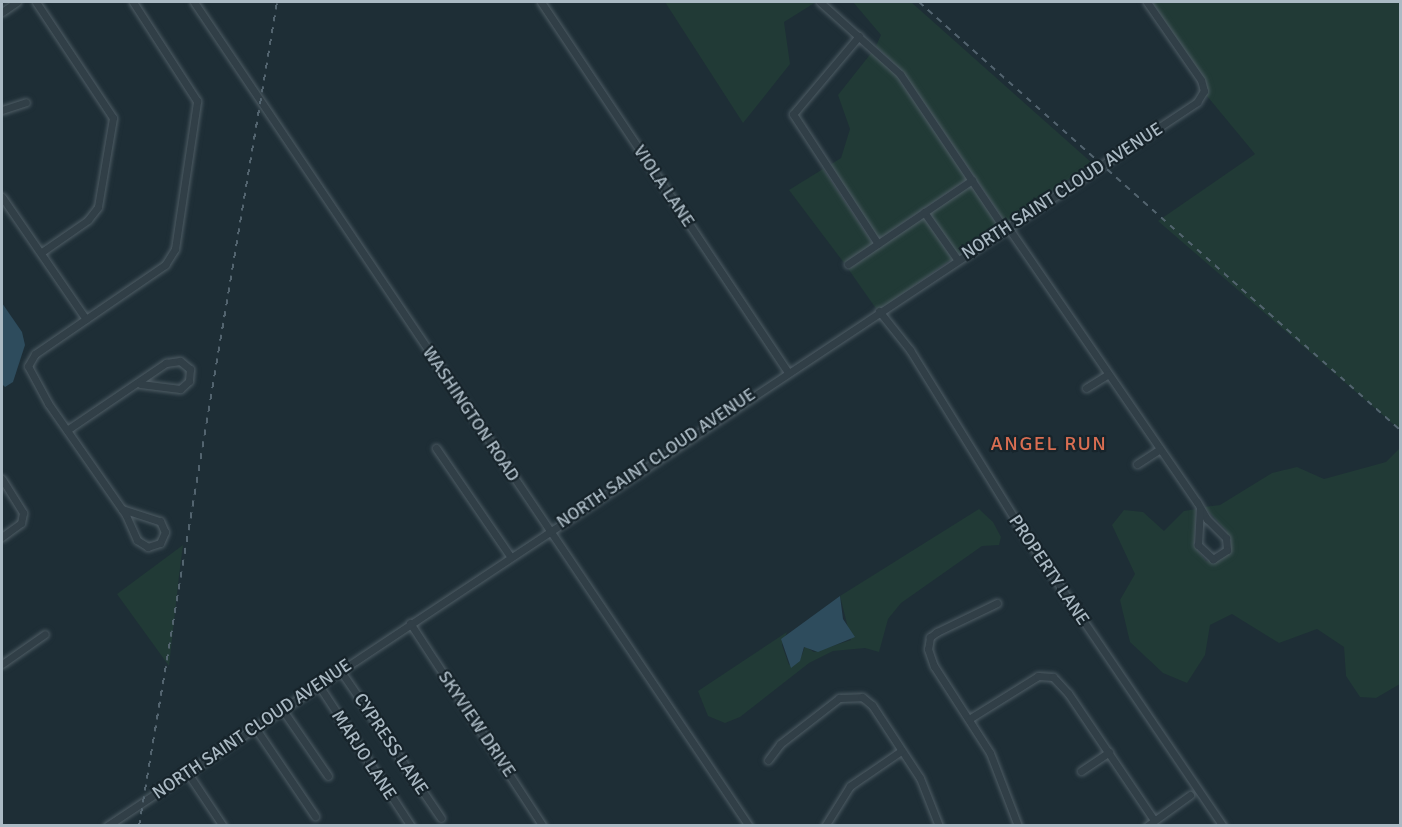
<!DOCTYPE html>
<html>
<head>
<meta charset="utf-8">
<style>
  body { margin:0 }
  #map { position:relative; width:1402px; height:827px; overflow:hidden; background:#1e2e36; font-family:Signika,sans-serif }
  div>[style] { position:absolute }
  .green>* { inset:0; background:#213a36; transform-origin:0 0 }
  .water>* { inset:0; background:#2e4c5d }
  .roads { filter:drop-shadow(0 0 2px #4f5d65) drop-shadow(0 0 2px #4f5d65) }
  .minor>* { height:7px; margin:-3.5px; padding:0 3.5px; transform-origin:3.5px; border-radius:3.5px; background:#313f47 }
  .rail>* { height:2px; margin-top:-1px; transform-origin:0; background:repeating-linear-gradient(90deg,#53646f 0 6px,transparent 0 12px) }
  span { translate:-50% -50%; white-space:nowrap; text-align:center; line-height:1.15; -webkit-text-stroke:4.5px #17242b; paint-order:stroke }
  .street-label { font-size:18px; color:#abbac4 }
  .neighbourhood-label { font-size:20px; color:#d96e52; letter-spacing:1.5px }
  .frame { position:absolute; inset:0; border:3px solid #abbac4; pointer-events:none }
</style>
</head>
<body>
<div id="map">
  <div class="green">
    <div style="clip-path:polygon(665px 2px,816px 2px,784px 22px,790px 64px,743px 123px)"></div>
    <div style="clip-path:polygon(853px 2px,911px 2px,1092px 163px,1006px 223px,903px 72px,876px 46px,881px 35px)"></div>
    <div style="clip-path:polygon(1152px 2px,1400px 2px,1400px 430px,1158px 221px,1255px 154px,1207px 96px,1204px 78px)"></div>
    <div style="clip-path:polygon(872px 52px,897px 76px,967px 179px,879px 239px,830px 165px,841px 158px,850px 129px,838px 95px)"></div>
    <div style="clip-path:polygon(823px 169px,873px 244px,844px 263px,789px 190px)"></div>
    <div style="left:971px;top:185px;width:50px;height:50px;rotate:56deg"></div>
    <div style="left:923px;top:217px;width:51px;height:91px;rotate:55deg"></div>
    <div style="clip-path:polygon(1400px 448px,1400px 684px,1376px 698px,1360px 697px,1346px 676px,1344px 647px,1317px 629px,1279px 643px,1232px 614px,1210px 625px,1205px 655px,1187px 683px,1163px 673px,1130px 642px,1120px 600px,1135px 574px,1112px 525px,1124px 510px,1143px 512px,1164px 531px,1184px 511px,1196px 509px,1194px 546px,1206px 561px,1214px 562px,1229px 552px,1231px 543px,1226px 530px,1204px 507px,1220px 505px,1272px 473px,1297px 467px,1324px 479px,1386px 462px)"></div>
    <div style="clip-path:polygon(979px 509px,993px 522px,1001px 537px,999px 545px,982px 546px,901px 603px,888px 619px,879px 652px,865px 648px,833px 651px,809px 663px,740px 717px,725px 723px,708px 716px,698px 691px,787px 632px,782px 645px,789px 665px,802px 655px,805px 646px,814px 652px,851px 640px,840px 596px)"></div>
    <div style="clip-path:polygon(183px 545px,179px 576px,169px 666px,117px 594px)"></div>
  </div>
  <div class="water">
    <div style="clip-path:polygon(2px 303px,22px 332px,25px 345px,13px 382px,5px 387px,2px 384px)"></div>
    <div style="clip-path:polygon(840px 596px,843px 619px,855px 637px,818px 652px,804px 647px,800px 661px,791px 668px,781px 639px)"></div>
  </div>
  <div class="roads">
    <div class="minor">
      <div style="left:36px;top:2px;width:139px;rotate:56.4deg"></div>
      <div style="left:113px;top:118px;width:90px;rotate:99.6deg"></div>
      <div style="left:98px;top:207px;width:16px;rotate:128deg"></div>
      <div style="left:88px;top:220px;width:56px;rotate:145.2deg"></div>
      <div style="left:194px;top:2px;width:993px;rotate:56.04deg"></div>
      <div style="left:541px;top:2px;width:443px;rotate:56.3deg"></div>
      <div style="left:820px;top:2px;width:108px;rotate:42deg"></div>
      <div style="left:900px;top:74px;width:186px;rotate:56deg"></div>
      <div style="left:2px;top:12px;width:18px;rotate:-34deg"></div>
      <div style="left:859px;top:36px;width:102px;rotate:130.2deg"></div>
      <div style="left:793px;top:114px;width:155px;rotate:56.8deg"></div>
      <div style="left:2px;top:110px;width:25px;rotate:-18deg"></div>
      <div style="left:2px;top:197px;width:148px;rotate:55.5deg"></div>
      <div style="left:924px;top:212px;width:57px;rotate:54.9deg"></div>
      <div style="left:1007px;top:226px;width:335px;rotate:55.5deg"></div>
      <div style="left:1197px;top:502px;width:20px;rotate:60deg"></div>
      <div style="left:1207px;top:519px;width:27px;rotate:45deg"></div>
      <div style="left:1226px;top:538px;width:12px;rotate:85deg"></div>
      <div style="left:1227px;top:550px;width:17px;rotate:147deg"></div>
      <div style="left:1213px;top:559px;width:21px;rotate:-137deg"></div>
      <div style="left:1198px;top:545px;width:35px;rotate:-87deg"></div>
      <div style="left:848px;top:264px;width:150px;rotate:-34.1deg"></div>
      <div style="left:879px;top:311px;width:50px;rotate:51.5deg"></div>
      <div style="left:910px;top:350px;width:214px;rotate:58.2deg"></div>
      <div style="left:1023px;top:532px;width:356px;rotate:55.8deg"></div>
      <div style="left:1086px;top:388px;width:26px;rotate:-32deg"></div>
      <div style="left:67px;top:430px;width:120px;rotate:-34.1deg"></div>
      <div style="left:166px;top:363px;width:14px;rotate:-8deg"></div>
      <div style="left:180px;top:361px;width:13px;rotate:39deg"></div>
      <div style="left:190px;top:369px;width:12px;rotate:95deg"></div>
      <div style="left:189px;top:381px;width:12px;rotate:138deg"></div>
      <div style="left:180px;top:389px;width:40px;rotate:-172.9deg"></div>
      <div style="left:436px;top:448px;width:131px;rotate:55.6deg"></div>
      <div style="left:1137px;top:464px;width:27px;rotate:-33deg"></div>
      <div style="left:2px;top:479px;width:40px;rotate:58deg"></div>
      <div style="left:23px;top:513px;width:10px;rotate:101deg"></div>
      <div style="left:21px;top:523px;width:24px;rotate:144deg"></div>
      <div style="left:122px;top:509px;width:40px;rotate:18deg"></div>
      <div style="left:160px;top:521px;width:12px;rotate:66deg"></div>
      <div style="left:165px;top:532px;width:12px;rotate:114deg"></div>
      <div style="left:160px;top:543px;width:13px;rotate:162deg"></div>
      <div style="left:148px;top:547px;width:13px;rotate:-148deg"></div>
      <div style="left:137px;top:540px;width:27px;rotate:-114deg"></div>
      <div style="left:126px;top:515px;width:136px;rotate:-124.9deg"></div>
      <div style="left:48px;top:403px;width:42px;rotate:-118.4deg"></div>
      <div style="left:28px;top:366px;width:14px;rotate:-60deg"></div>
      <div style="left:35px;top:354px;width:158px;rotate:-34.4deg"></div>
      <div style="left:165px;top:265px;width:19px;rotate:-58deg"></div>
      <div style="left:175px;top:249px;width:150px;rotate:-81.5deg"></div>
      <div style="left:197px;top:101px;width:118px;rotate:-122.9deg"></div>
      <div style="left:997px;top:603px;width:67px;rotate:154.2deg"></div>
      <div style="left:937px;top:632px;width:9px;rotate:144deg"></div>
      <div style="left:930px;top:637px;width:12px;rotate:99deg"></div>
      <div style="left:928px;top:649px;width:18px;rotate:71deg"></div>
      <div style="left:934px;top:666px;width:103px;rotate:57.2deg"></div>
      <div style="left:990px;top:753px;width:78px;rotate:69deg"></div>
      <div style="left:410px;top:623px;width:243px;rotate:56.8deg"></div>
      <div style="left:2px;top:664px;width:52px;rotate:-34.9deg"></div>
      <div style="left:340px;top:670px;width:179px;rotate:55.7deg"></div>
      <div style="left:318px;top:684px;width:170px;rotate:56.8deg"></div>
      <div style="left:282px;top:709px;width:81px;rotate:55.5deg"></div>
      <div style="left:969px;top:719px;width:81px;rotate:-31.9deg"></div>
      <div style="left:1038px;top:676px;width:15px;rotate:4deg"></div>
      <div style="left:1053px;top:677px;width:22px;rotate:47deg"></div>
      <div style="left:1068px;top:693px;width:153px;rotate:55.9deg"></div>
      <div style="left:254px;top:726px;width:109px;rotate:55.9deg"></div>
      <div style="left:768px;top:760px;width:20px;rotate:-53deg"></div>
      <div style="left:780px;top:744px;width:75px;rotate:-37.9deg"></div>
      <div style="left:839px;top:698px;width:23px;rotate:-2deg"></div>
      <div style="left:862px;top:697px;width:13px;rotate:39deg"></div>
      <div style="left:872px;top:705px;width:87px;rotate:56.7deg"></div>
      <div style="left:920px;top:778px;width:52px;rotate:68.4deg"></div>
      <div style="left:1081px;top:771px;width:34px;rotate:-34deg"></div>
      <div style="left:187px;top:772px;width:65px;rotate:56.3deg"></div>
      <div style="left:107px;top:826px;width:1309px;rotate:-33.59deg"></div>
      <div style="left:1197px;top:102px;width:13px;rotate:-58deg"></div>
      <div style="left:1204px;top:91px;width:11px;rotate:-105deg"></div>
      <div style="left:1201px;top:80px;width:95px;rotate:-124.7deg"></div>
      <div style="left:825px;top:826px;width:47px;rotate:-58deg"></div>
      <div style="left:850px;top:786px;width:62px;rotate:-34.5deg"></div>
      <div style="left:1147px;top:826px;width:53px;rotate:-35.8deg"></div>
    </div>
  </div>
  <div class="rail">
    <div style="left:919px;top:2px;width:644px;rotate:41.66deg"></div>
    <div style="left:139px;top:826px;width:835px;rotate:-80.49deg"></div>
  </div>
  <div class="street-label">
    <span style="left:664px;top:186px;rotate:56deg">VIOLA LANE</span>
    <span style="left:1062px;top:191px;rotate:-33deg">NORTH SAINT CLOUD AVENUE</span>
    <span style="left:471px;top:414px;rotate:56deg">WASHINGTON ROAD</span>
    <span style="left:656px;top:458px;rotate:-34deg">NORTH SAINT CLOUD AVENUE</span>
    <span style="left:1049px;top:570px;rotate:56deg">PROPERTY LANE</span>
    <span style="left:477px;top:724px;rotate:56deg">SKYVIEW DRIVE</span>
    <span style="left:252px;top:729px;rotate:-34deg">NORTH SAINT CLOUD AVENUE</span>
    <span style="left:391px;top:744px;rotate:56deg">CYPRESS LANE</span>
    <span style="left:364px;top:755px;rotate:57deg">MARJO LANE</span>
  </div>
  <div class="neighbourhood-label">
    <span style="left:1049px;top:443px">ANGEL RUN</span>
  </div>
  <div class="frame"></div>
</div>
</body>
</html>
